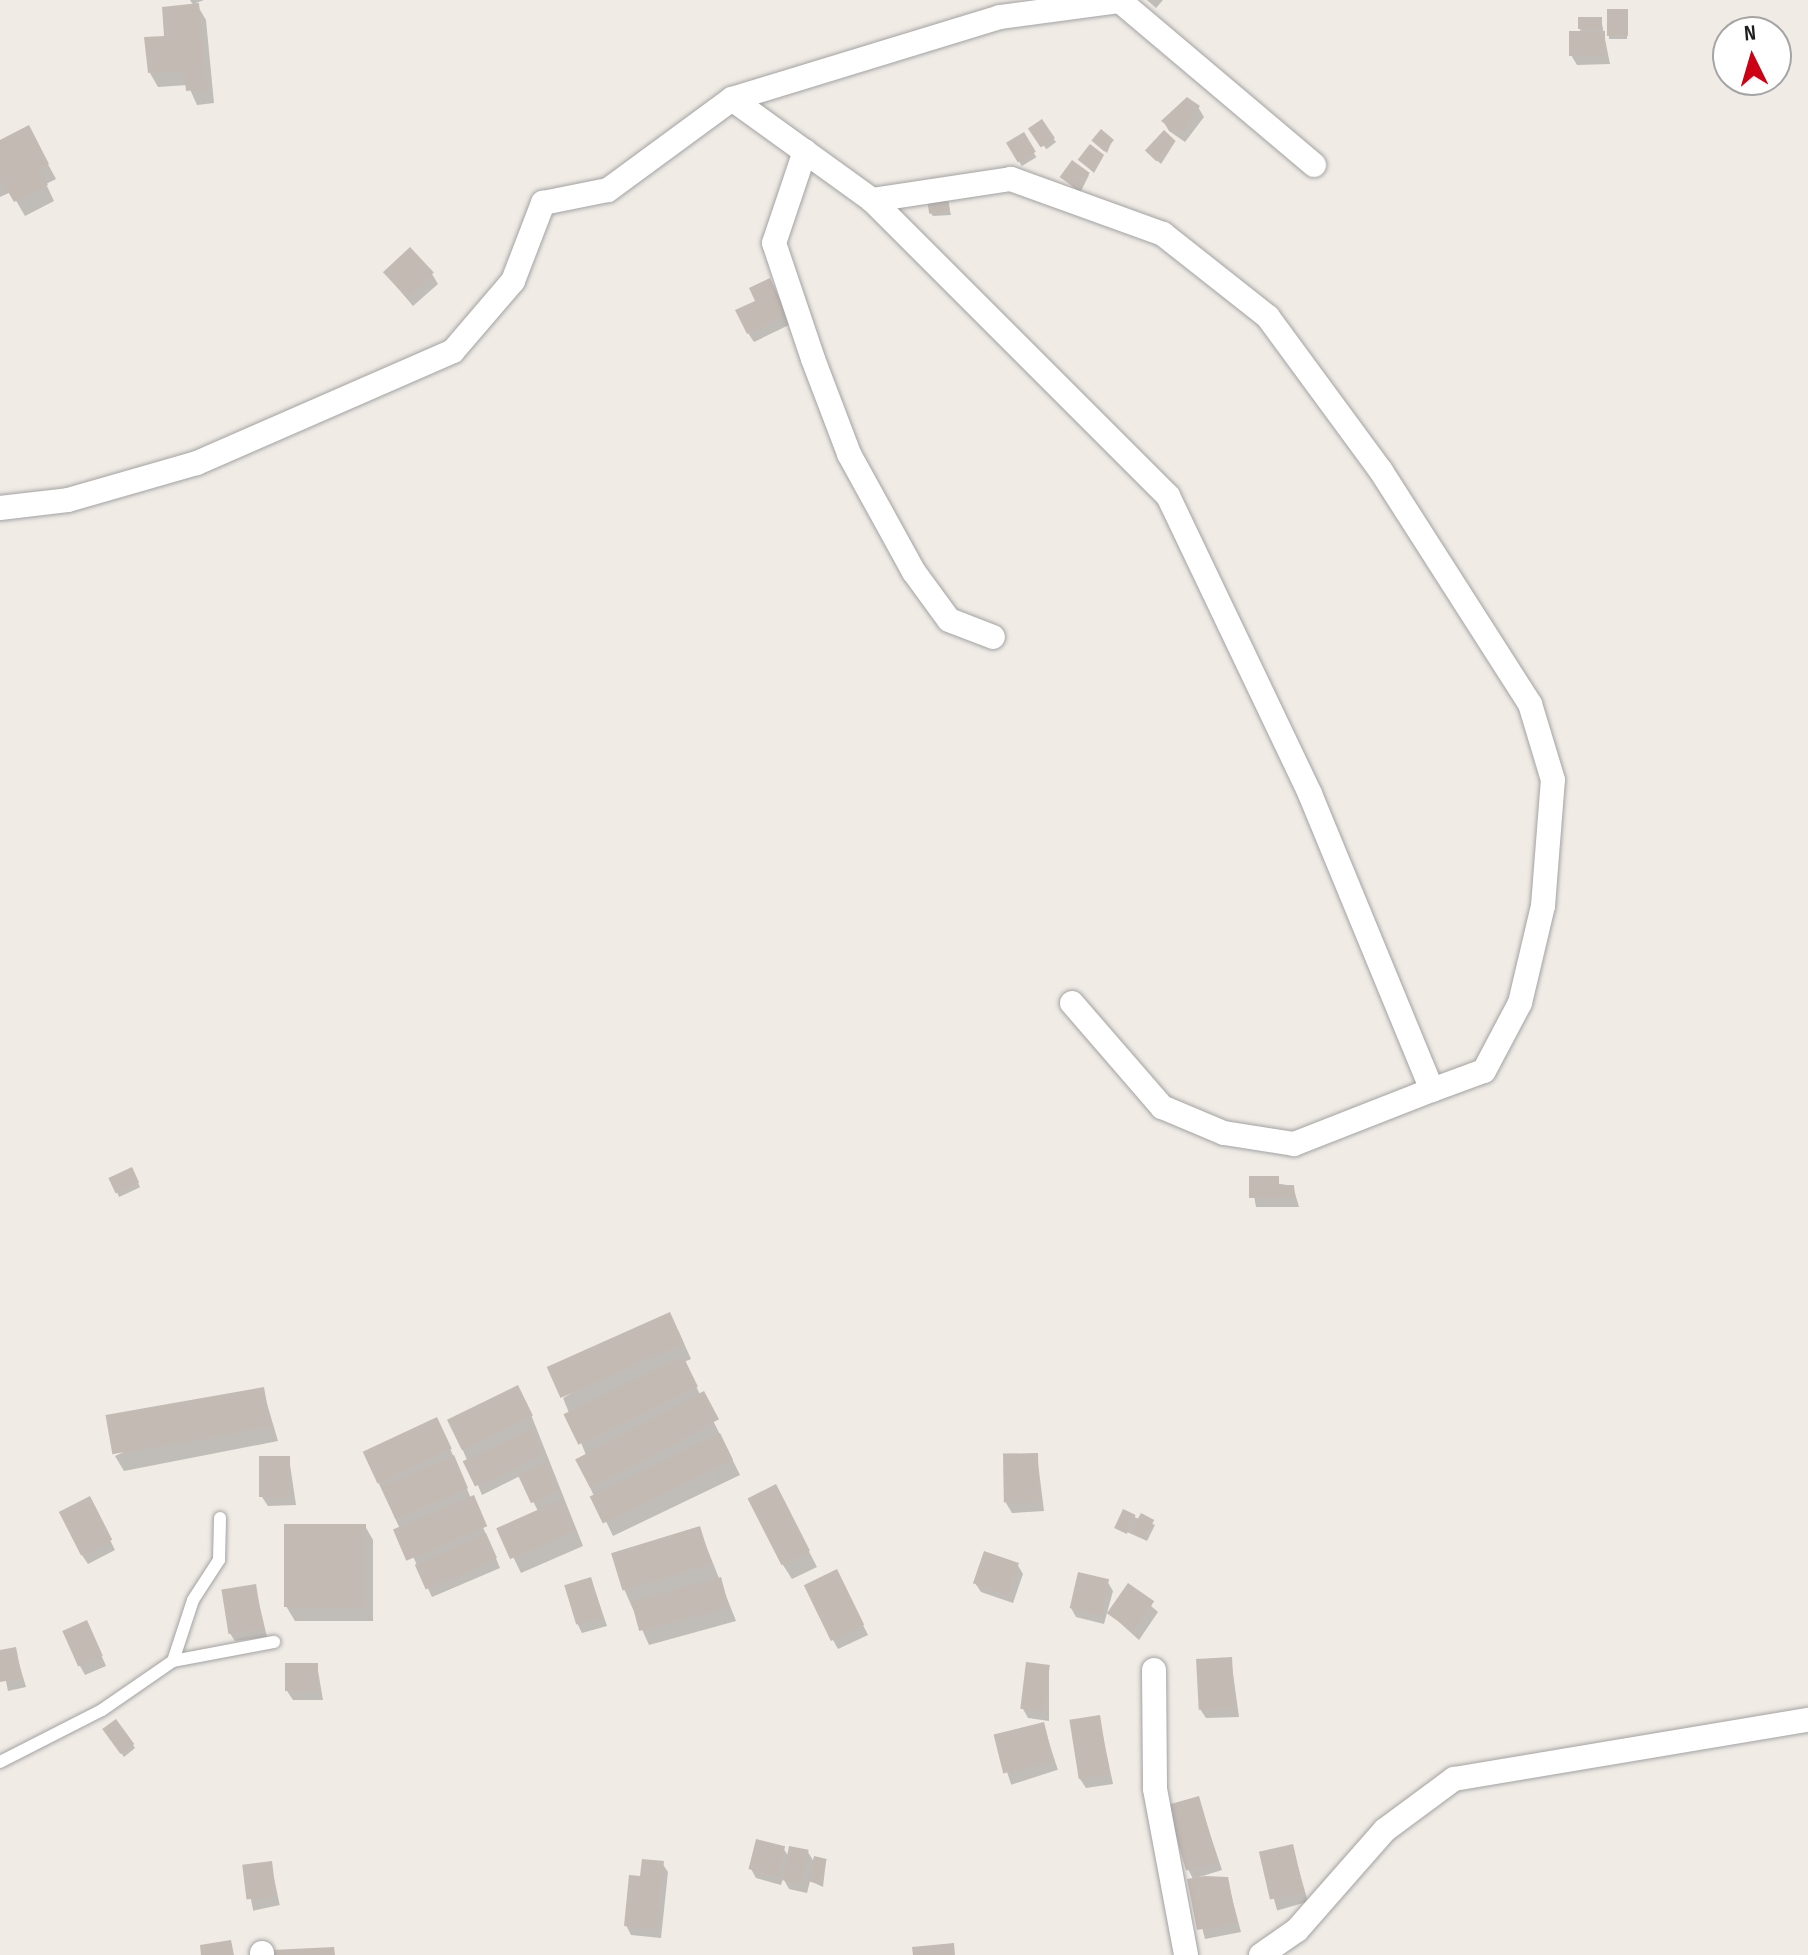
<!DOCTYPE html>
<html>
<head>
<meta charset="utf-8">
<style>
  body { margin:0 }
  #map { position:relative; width:1808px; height:1955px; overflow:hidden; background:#f0ebe5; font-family:"Sofia Sans Condensed",sans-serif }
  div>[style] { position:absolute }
  .shadow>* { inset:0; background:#0003; transform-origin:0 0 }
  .building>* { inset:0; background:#c4bab4; transform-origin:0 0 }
  .roads { filter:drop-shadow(0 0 2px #a3a3a3) drop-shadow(0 0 2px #a3a3a3) }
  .service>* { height:12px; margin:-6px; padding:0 6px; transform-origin:6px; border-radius:6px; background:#fff }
  .minor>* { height:24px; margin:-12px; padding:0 12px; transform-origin:12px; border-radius:12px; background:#fff }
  span { translate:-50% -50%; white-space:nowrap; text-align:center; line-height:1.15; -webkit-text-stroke:6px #fff; paint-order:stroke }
  .north { position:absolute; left:1712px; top:16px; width:80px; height:80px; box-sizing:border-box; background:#fff; border:2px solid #a5a5a5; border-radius:50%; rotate:355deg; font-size:22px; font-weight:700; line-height:32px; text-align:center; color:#1f1f1f }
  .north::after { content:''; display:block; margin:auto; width:28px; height:36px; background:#cd0016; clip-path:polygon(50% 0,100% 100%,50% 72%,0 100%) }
</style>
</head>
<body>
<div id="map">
  <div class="shadow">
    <div style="clip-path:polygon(190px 0,204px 0,196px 3px,206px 20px,214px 103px,197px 105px,188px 85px,158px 87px,150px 73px,194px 6px)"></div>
    <div style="clip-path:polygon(1147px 0,1163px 0,1156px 8px)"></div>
    <div style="left:1609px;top:11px;width:18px;height:28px"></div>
    <div style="clip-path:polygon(1601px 19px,1610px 64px,1577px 65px,1571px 55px,1581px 28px)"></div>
    <div style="clip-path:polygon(1198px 107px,1204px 117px,1185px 142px,1169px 131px,1163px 121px)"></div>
    <div style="left:1041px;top:122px;width:25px;height:12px;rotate:53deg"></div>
    <div style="left:1023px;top:135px;width:26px;height:17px;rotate:59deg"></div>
    <div style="clip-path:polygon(1112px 141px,1107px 153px,1096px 144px)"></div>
    <div style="clip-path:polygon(0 142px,36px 142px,56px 179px,46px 184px,54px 201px,25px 216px,11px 192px,0 197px)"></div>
    <div style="clip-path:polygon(1175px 142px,1161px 164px,1151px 155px)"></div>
    <div style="clip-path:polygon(1103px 157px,1094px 173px,1079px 159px)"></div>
    <div style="clip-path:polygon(1089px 175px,1080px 193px,1062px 177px)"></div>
    <div style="clip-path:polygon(947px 199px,951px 215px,933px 216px,930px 212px)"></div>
    <div style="clip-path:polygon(385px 273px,432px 274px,438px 284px,413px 306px)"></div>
    <div style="clip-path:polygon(769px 281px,791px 324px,754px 342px,748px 333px)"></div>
    <div style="left:132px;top:1170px;width:19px;height:23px;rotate:65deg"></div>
    <div style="clip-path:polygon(1251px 1179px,1293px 1186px,1299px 1207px,1256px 1207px)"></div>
    <div style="clip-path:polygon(678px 1330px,691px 1359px,684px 1362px,740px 1475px,613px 1536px,577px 1460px,586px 1455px,563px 1398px)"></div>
    <div style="clip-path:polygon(263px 1390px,278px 1441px,124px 1471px,115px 1456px)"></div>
    <div style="clip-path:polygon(526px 1402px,583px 1546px,521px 1573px,499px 1528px,538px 1511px,520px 1476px,482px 1495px,450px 1420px)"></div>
    <div style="clip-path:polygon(444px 1434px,500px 1568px,432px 1597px,364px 1452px)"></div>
    <div style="clip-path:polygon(1037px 1455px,1044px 1511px,1012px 1513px,1006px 1503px)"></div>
    <div style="clip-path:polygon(289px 1458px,296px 1505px,268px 1506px,262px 1497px)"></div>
    <div style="clip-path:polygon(783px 1501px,817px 1567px,792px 1579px,783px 1565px)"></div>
    <div style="clip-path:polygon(94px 1508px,115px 1550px,88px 1564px,82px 1555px)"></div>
    <div style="clip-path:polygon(1134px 1517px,1155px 1525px,1147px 1541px,1116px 1527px)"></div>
    <div style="clip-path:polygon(365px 1526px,373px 1540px,373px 1621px,295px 1621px,286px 1606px)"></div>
    <div style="clip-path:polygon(699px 1528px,736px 1621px,649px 1645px,624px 1589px)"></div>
    <div style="clip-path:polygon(1017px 1564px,1023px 1574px,1013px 1603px,981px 1592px,975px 1583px)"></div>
    <div style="clip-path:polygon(591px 1579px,607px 1626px,582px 1633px,577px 1623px)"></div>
    <div style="clip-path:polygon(841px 1581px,868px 1635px,838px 1649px,833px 1640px)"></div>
    <div style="clip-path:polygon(1107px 1581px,1113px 1591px,1104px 1624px,1076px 1617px,1071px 1608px)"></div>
    <div style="clip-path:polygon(255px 1586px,267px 1637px,235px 1641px,229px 1632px)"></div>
    <div style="clip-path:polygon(1128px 1586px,1158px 1612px,1139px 1640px,1109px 1613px)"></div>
    <div style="clip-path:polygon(91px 1632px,106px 1666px,85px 1675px,80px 1666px)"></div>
    <div style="clip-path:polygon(15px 1650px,26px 1687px,8px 1691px,0 1652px)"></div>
    <div style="clip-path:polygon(1231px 1659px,1239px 1717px,1206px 1718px,1200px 1709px)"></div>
    <div style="clip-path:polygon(317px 1665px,323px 1700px,293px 1700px,287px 1691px)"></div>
    <div style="clip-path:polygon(1049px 1666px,1049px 1721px,1028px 1718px,1023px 1709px)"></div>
    <div style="clip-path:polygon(1099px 1717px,1113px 1784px,1086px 1788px,1080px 1779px)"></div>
    <div style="left:1043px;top:1724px;width:48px;height:49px;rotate:72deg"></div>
    <div style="clip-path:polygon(105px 1729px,133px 1745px,135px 1748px,124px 1757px)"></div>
    <div style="clip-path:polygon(1198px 1798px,1222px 1870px,1193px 1879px,1188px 1869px)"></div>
    <div style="left:1292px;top:1846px;width:58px;height:32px;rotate:74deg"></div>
    <div style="clip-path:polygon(783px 1848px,789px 1857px,808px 1852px,814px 1862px,826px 1861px,823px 1887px,810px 1881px,807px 1893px,789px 1889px,783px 1878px,781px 1885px,756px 1878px,751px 1869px)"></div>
    <div style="clip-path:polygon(662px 1863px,668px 1872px,661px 1938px,631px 1935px,626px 1925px,642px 1879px)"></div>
    <div style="left:271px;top:1864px;width:42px;height:27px;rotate:78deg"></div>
    <div style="clip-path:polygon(1227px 1879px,1241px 1932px,1205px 1939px,1190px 1881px)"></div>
  </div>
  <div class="building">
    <div style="clip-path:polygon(199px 3px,207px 89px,186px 91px,184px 70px,148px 73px,144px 37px,164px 36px,162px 7px)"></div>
    <div style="left:1607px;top:9px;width:21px;height:27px"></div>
    <div style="left:1578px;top:17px;width:24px;height:12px"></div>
    <div style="left:1569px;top:31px;width:36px;height:25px"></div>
    <div style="clip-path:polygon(1187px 97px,1200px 106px,1179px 134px,1161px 121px)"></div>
    <div style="left:1042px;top:119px;width:23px;height:17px;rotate:56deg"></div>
    <div style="clip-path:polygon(29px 125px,49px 164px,39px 169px,48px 185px,14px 202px,0 178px,0 140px)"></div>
    <div style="left:1101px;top:129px;width:17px;height:15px;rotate:40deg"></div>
    <div style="left:1164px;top:130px;width:16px;height:28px;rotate:43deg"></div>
    <div style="left:1024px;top:132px;width:23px;height:21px;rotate:59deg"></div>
    <div style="left:1090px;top:144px;width:18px;height:20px;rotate:38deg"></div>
    <div style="left:1072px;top:160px;width:22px;height:21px;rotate:36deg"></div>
    <div style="left:948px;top:197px;width:14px;height:21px;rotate:82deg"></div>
    <div style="left:410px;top:247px;width:35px;height:37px;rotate:47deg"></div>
    <div style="clip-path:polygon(770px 278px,787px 314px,747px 334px,735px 310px,755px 301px,749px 288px)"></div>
    <div style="left:132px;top:1167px;width:17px;height:26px;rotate:65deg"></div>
    <div style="clip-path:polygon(1249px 1176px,1279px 1176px,1279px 1185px,1294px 1185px,1295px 1198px,1249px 1198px)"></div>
    <div style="left:670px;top:1312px;width:34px;height:135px;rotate:66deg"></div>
    <div style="left:683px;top:1356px;width:34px;height:133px;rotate:64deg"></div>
    <div style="left:518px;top:1385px;width:34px;height:79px;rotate:64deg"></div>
    <div style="left:264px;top:1387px;width:40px;height:161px;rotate:80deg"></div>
    <div style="left:704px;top:1391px;width:32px;height:146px;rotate:62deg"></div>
    <div style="left:437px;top:1417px;width:35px;height:82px;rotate:65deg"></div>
    <div style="left:531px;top:1428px;width:28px;height:76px;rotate:64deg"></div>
    <div style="left:720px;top:1433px;width:30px;height:145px;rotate:64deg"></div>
    <div style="left:1038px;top:1453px;width:49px;height:35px;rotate:89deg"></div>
    <div style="left:454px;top:1455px;width:36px;height:79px;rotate:67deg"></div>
    <div style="left:259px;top:1456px;width:31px;height:41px"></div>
    <div style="left:546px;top:1462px;width:31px;height:31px;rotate:65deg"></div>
    <div style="left:776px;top:1484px;width:75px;height:32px;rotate:63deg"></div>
    <div style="left:474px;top:1495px;width:34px;height:88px;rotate:67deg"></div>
    <div style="left:90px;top:1496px;width:49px;height:35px;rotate:63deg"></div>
    <div style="left:562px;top:1499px;width:34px;height:72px;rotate:66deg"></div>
    <div style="left:1123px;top:1509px;width:14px;height:21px;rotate:25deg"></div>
    <div style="left:1141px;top:1513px;width:15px;height:21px;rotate:28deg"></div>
    <div style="left:284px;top:1524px;width:82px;height:83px"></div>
    <div style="left:700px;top:1526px;width:39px;height:93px;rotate:73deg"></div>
    <div style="left:486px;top:1533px;width:27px;height:78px;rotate:66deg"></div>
    <div style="left:984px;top:1551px;width:37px;height:34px;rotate:19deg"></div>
    <div style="left:837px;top:1569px;width:62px;height:37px;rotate:64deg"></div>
    <div style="left:1078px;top:1572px;width:32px;height:37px;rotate:13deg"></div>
    <div style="left:591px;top:1577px;width:41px;height:28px;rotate:73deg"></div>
    <div style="left:721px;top:1577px;width:31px;height:93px;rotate:75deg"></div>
    <div style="left:1128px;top:1583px;width:32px;height:37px;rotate:35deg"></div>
    <div style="left:256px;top:1584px;width:45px;height:35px;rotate:81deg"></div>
    <div style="left:87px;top:1620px;width:39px;height:27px;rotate:66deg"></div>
    <div style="clip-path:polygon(16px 1647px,22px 1678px,0 1682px,0 1650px)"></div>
    <div style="left:1232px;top:1657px;width:51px;height:36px;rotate:87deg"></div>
    <div style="left:1026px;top:1662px;width:24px;height:47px;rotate:7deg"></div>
    <div style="left:285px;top:1663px;width:33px;height:28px"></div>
    <div style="left:1100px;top:1715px;width:60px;height:31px;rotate:81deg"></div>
    <div style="left:116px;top:1719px;width:31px;height:17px;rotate:54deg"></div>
    <div style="left:1044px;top:1722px;width:40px;height:52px;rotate:76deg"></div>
    <div style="left:1199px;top:1796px;width:68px;height:33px;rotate:74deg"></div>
    <div style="left:756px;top:1839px;width:30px;height:31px;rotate:14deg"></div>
    <div style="left:1293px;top:1844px;width:49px;height:35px;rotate:77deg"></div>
    <div style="left:789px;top:1846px;width:20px;height:35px;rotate:11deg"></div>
    <div style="left:814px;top:1856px;width:13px;height:26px;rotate:13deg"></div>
    <div style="clip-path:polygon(642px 1859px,664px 1861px,656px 1929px,624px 1926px,629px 1875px,640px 1876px)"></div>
    <div style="left:272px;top:1861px;width:35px;height:30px;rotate:83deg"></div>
    <div style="clip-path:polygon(1205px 1876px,1228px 1877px,1237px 1923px,1197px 1930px,1187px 1879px)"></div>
    <div style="clip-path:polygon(231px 1940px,234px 1955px,201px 1955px,200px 1945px)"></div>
    <div style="clip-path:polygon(954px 1943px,955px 1955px,913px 1955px,912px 1947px)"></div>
    <div style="clip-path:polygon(334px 1947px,335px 1955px,272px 1955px,272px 1950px)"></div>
  </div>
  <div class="roads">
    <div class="service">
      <div style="left:173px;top:1661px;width:64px;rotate:-71.8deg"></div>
      <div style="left:193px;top:1600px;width:48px;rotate:-57deg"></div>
      <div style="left:219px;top:1560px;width:42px;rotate:-88.6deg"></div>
      <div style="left:0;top:1762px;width:114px;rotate:-27deg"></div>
      <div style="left:102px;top:1710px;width:86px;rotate:-34.6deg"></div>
      <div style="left:173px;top:1661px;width:103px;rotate:-10.7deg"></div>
    </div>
    <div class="minor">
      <div style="left:732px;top:99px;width:173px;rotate:35.8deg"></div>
      <div style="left:872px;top:200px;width:419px;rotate:45deg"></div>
      <div style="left:1168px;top:496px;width:330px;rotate:64.5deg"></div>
      <div style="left:1310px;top:794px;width:320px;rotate:67.6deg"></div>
      <div style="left:1432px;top:1090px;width:55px;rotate:-20.1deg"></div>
      <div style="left:1484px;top:1071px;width:77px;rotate:-62.1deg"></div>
      <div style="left:1520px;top:1003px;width:100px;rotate:-76.7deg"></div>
      <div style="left:1543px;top:906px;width:126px;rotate:-85.5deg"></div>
      <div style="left:1553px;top:780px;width:79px;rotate:-106.8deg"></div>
      <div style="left:1530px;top:704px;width:277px;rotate:-122.6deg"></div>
      <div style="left:1381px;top:471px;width:191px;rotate:-126.3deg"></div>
      <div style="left:1268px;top:317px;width:134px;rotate:-141.7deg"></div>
      <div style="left:1163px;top:234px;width:162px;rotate:-160.1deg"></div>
      <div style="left:1011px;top:179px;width:141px;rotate:171.4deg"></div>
      <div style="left:805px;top:151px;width:97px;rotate:108.6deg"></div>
      <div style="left:774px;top:243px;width:122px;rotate:71.4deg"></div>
      <div style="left:813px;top:359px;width:102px;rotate:69.2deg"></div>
      <div style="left:849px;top:454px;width:135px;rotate:61.2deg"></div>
      <div style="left:914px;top:572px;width:59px;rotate:53.9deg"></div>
      <div style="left:949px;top:620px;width:47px;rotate:21.1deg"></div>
      <div style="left:0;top:508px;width:68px;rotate:-6.7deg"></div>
      <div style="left:68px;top:500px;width:134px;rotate:-16deg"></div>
      <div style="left:197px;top:463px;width:279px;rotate:-23.6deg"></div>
      <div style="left:453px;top:351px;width:92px;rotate:-49.4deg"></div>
      <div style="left:513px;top:281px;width:84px;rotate:-69deg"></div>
      <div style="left:543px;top:203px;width:66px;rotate:-11.3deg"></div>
      <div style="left:608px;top:190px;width:154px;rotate:-36.3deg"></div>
      <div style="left:732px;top:99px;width:280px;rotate:-17deg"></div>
      <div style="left:1000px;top:17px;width:121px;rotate:-7.6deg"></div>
      <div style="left:1120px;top:1px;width:254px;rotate:40.2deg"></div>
      <div style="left:1072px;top:1003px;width:138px;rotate:49.1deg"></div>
      <div style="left:1162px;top:1107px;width:67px;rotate:22.8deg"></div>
      <div style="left:1224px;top:1133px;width:71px;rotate:8.9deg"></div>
      <div style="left:1294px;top:1144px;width:148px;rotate:-21.4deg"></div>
      <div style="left:1154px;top:1670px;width:119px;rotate:89.5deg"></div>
      <div style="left:1155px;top:1789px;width:169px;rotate:79.4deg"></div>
      <div style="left:262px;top:1953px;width:2px;rotate:90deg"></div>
      <div style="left:1261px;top:1955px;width:44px;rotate:-34.8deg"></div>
      <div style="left:1297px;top:1930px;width:133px;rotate:-48.7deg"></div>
      <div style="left:1385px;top:1830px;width:86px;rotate:-36.5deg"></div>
      <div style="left:1454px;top:1779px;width:359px;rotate:-9.5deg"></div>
    </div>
  </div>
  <div class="north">N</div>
</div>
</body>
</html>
